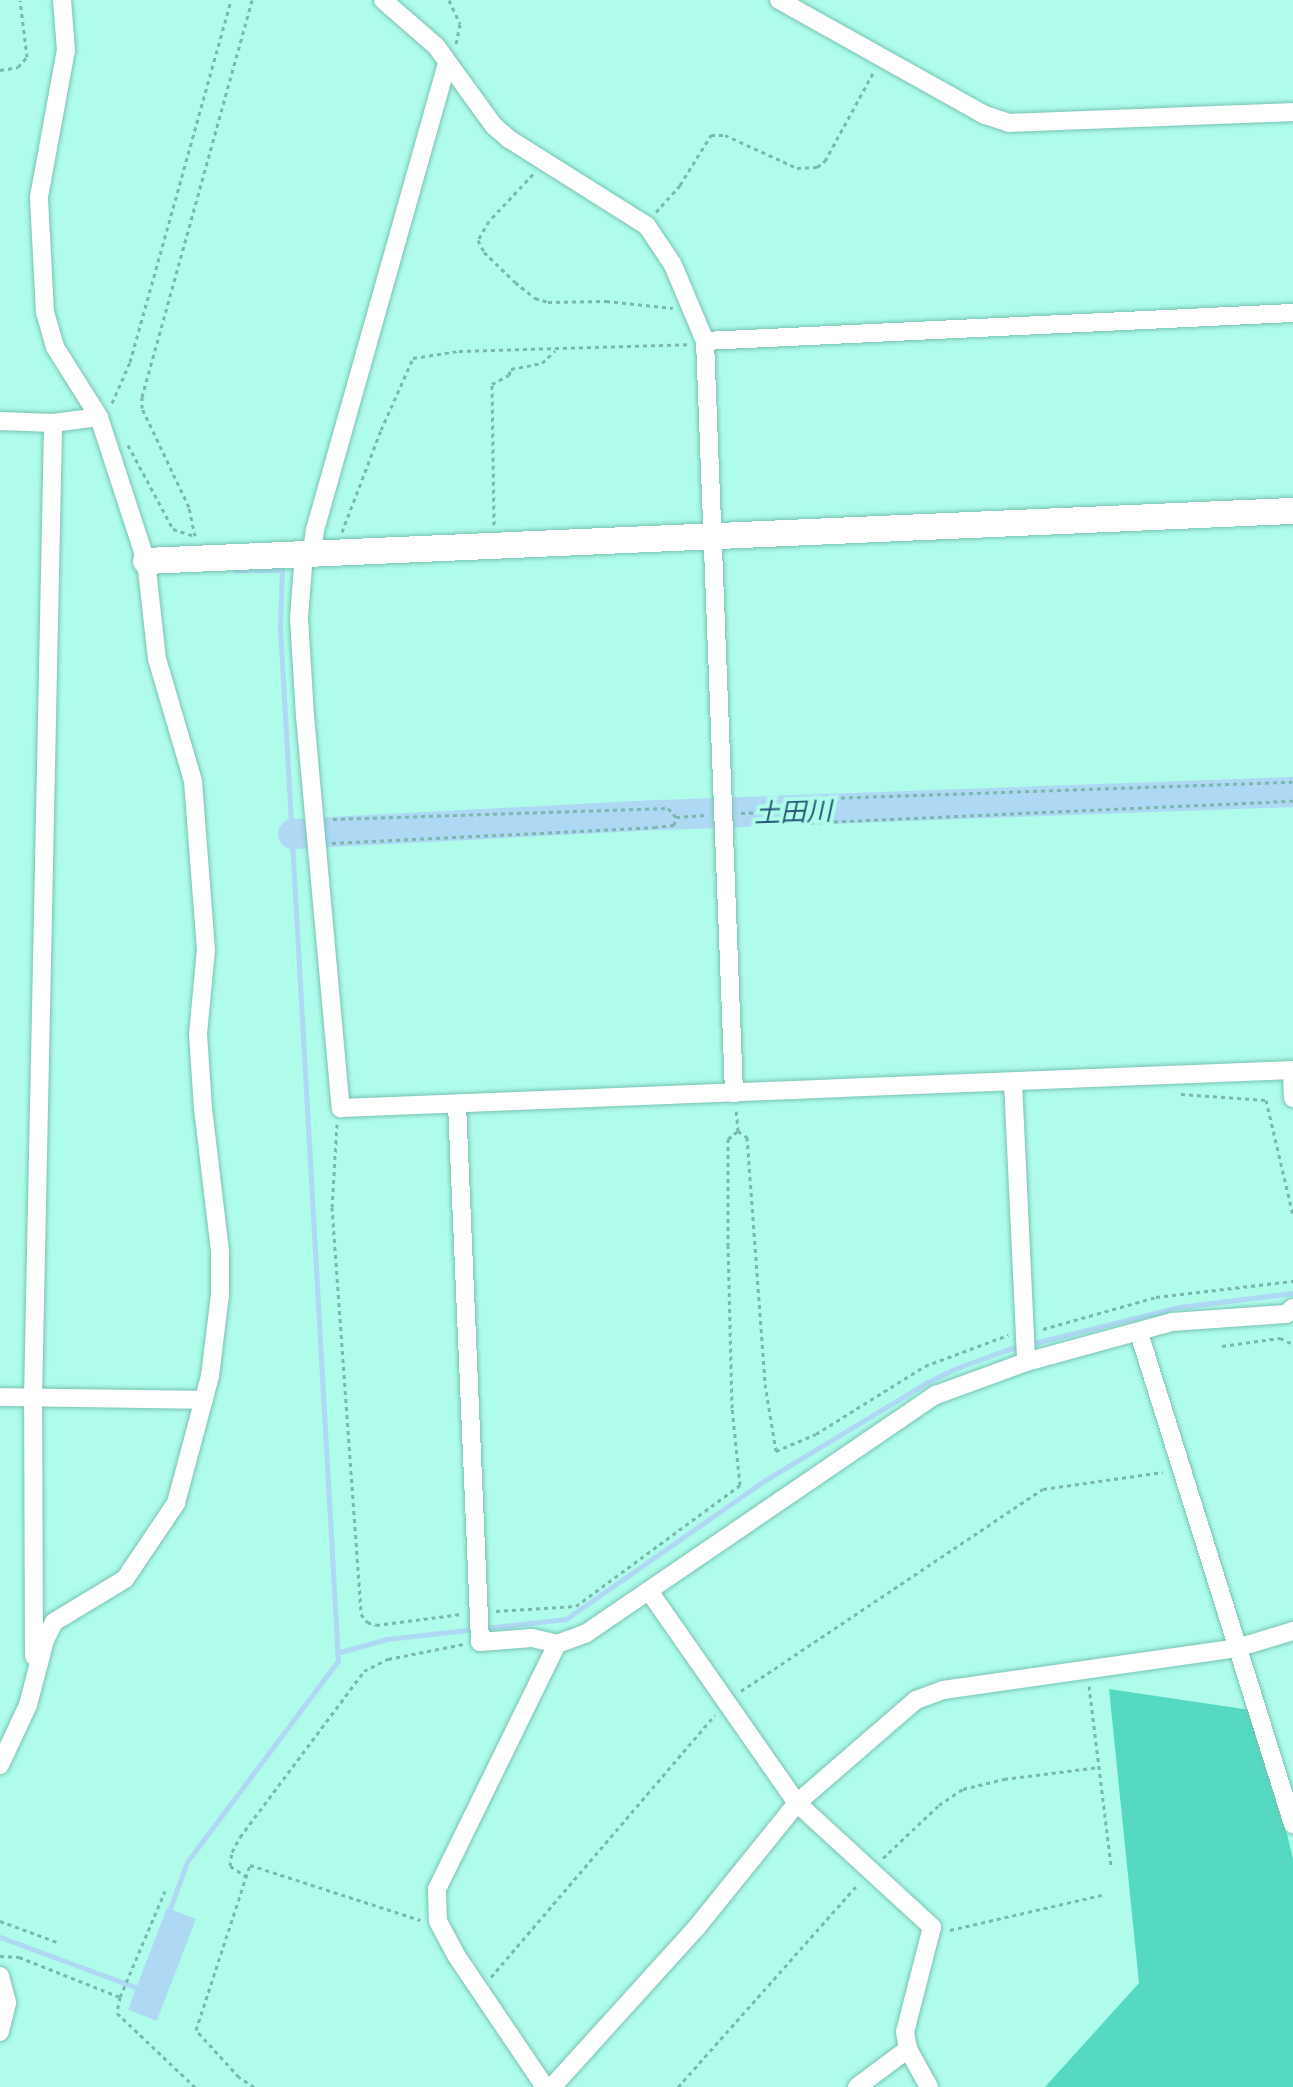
<!DOCTYPE html>
<html>
<head>
<meta charset="utf-8">
<style>
  body { margin:0 }
  #map { position:relative; width:1293px; height:2087px; overflow:hidden; background:#affceb; font-family:Arial,"Noto Sans JP",sans-serif }
  div>[style] { position:absolute }
  .green>* { inset:0; background:#55d9c2 }
  .water>* { inset:0; background:#afd8f5; transform-origin:0 0 }
  .stream>* { height:5px; margin:-2.5px; padding:0 2.5px; transform-origin:2.5px; border-radius:2.5px; background:#afd8f5 }
  .river>* { height:30px; margin:-15px; padding:0 15px; transform-origin:15px; border-radius:15px; background:#afd8f5 }
  .path>* { height:3px; margin-top:-1.5px; transform-origin:0; background:repeating-linear-gradient(90deg,#79b8ab 0 4px,transparent 0 8px) }
  .roads { filter:drop-shadow(0 0 2px #78c3b4) drop-shadow(0 0 2px #78c3b4) }
  .street>* { height:18px; margin:-9px; padding:0 9px; transform-origin:9px; border-radius:9px; background:#fff }
  .secondary>* { height:26px; margin:-13px; padding:0 13px; transform-origin:13px; border-radius:13px; background:#fff }
  span { translate:-50% -50%; white-space:nowrap; text-align:center; line-height:1.15; -webkit-text-stroke:8px #affceb; paint-order:stroke }
  .water-label { font-size:26px; color:#2a5977; font-style:italic }
</style>
</head>
<body>
<div id="map">
  <div class="green">
    <div style="clip-path:polygon(1109px 1689px,1257px 1711px,1293px 1859px,1293px 2087px,1045px 2087px,1139px 1983px)"></div>
  </div>
  <div class="water">
    <div style="left:167px;top:1908px;width:31px;height:109px;rotate:21deg"></div>
  </div>
  <div class="stream">
    <div style="left:337px;top:1653px;width:52px;rotate:-15.6deg"></div>
    <div style="left:387px;top:1639px;width:180px;rotate:-6.4deg"></div>
    <div style="left:566px;top:1619px;width:245px;rotate:-34.9deg"></div>
    <div style="left:767px;top:1479px;width:186px;rotate:-31.1deg"></div>
    <div style="left:926px;top:1383px;width:34px;rotate:-26deg"></div>
    <div style="left:957px;top:1368px;width:52px;rotate:-20.2deg"></div>
    <div style="left:1006px;top:1350px;width:178px;rotate:-14deg"></div>
    <div style="left:1179px;top:1307px;width:115px;rotate:-7deg"></div>
    <div style="left:168px;top:1914px;width:55px;rotate:-69.9deg"></div>
    <div style="left:187px;top:1862px;width:251px;rotate:-53.1deg"></div>
    <div style="left:338px;top:1661px;width:1037px;rotate:-93.21deg"></div>
    <div style="left:280px;top:626px;width:56px;rotate:-88deg"></div>
    <div style="left:282px;top:570px;width:47px;rotate:180deg"></div>
    <div style="left:0;top:1937px;width:153px;rotate:20.3deg"></div>
  </div>
  <div class="river">
    <div style="left:293px;top:834px;width:368px;rotate:-3deg"></div>
    <div style="left:661px;top:815px;width:632px;rotate:-2.08deg"></div>
  </div>
  <div class="path">
    <div style="left:449px;top:0;width:26px;rotate:65deg"></div>
    <div style="left:460px;top:24px;width:21px;rotate:101deg"></div>
    <div style="left:0;top:70px;width:18px;rotate:-9deg"></div>
    <div style="left:18px;top:67px;width:13px;rotate:-48deg"></div>
    <div style="left:27px;top:57px;width:57px;rotate:-97deg"></div>
    <div style="left:533px;top:174px;width:64px;rotate:133.1deg"></div>
    <div style="left:489px;top:221px;width:22px;rotate:120deg"></div>
    <div style="left:478px;top:240px;width:13px;rotate:63deg"></div>
    <div style="left:484px;top:252px;width:43px;rotate:44.1deg"></div>
    <div style="left:515px;top:282px;width:26px;rotate:39deg"></div>
    <div style="left:535px;top:298px;width:14px;rotate:17deg"></div>
    <div style="left:548px;top:302px;width:58px;rotate:-1deg"></div>
    <div style="left:606px;top:301px;width:67px;rotate:6deg"></div>
    <div style="left:656px;top:212px;width:36px;rotate:-48deg"></div>
    <div style="left:680px;top:185px;width:59px;rotate:-58.2deg"></div>
    <div style="left:711px;top:135px;width:14px"></div>
    <div style="left:725px;top:135px;width:79px;rotate:24.6deg"></div>
    <div style="left:797px;top:168px;width:20px;rotate:-3deg"></div>
    <div style="left:817px;top:167px;width:10px;rotate:-37deg"></div>
    <div style="left:825px;top:161px;width:102px;rotate:-61.4deg"></div>
    <div style="left:112px;top:403px;width:45px;rotate:-66.3deg"></div>
    <div style="left:130px;top:362px;width:376px;rotate:-74.4deg"></div>
    <div style="left:128px;top:445px;width:95px;rotate:61.8deg"></div>
    <div style="left:173px;top:529px;width:20px;rotate:18deg"></div>
    <div style="left:494px;top:525px;width:141px;rotate:-90.8deg"></div>
    <div style="left:492px;top:384px;width:19px;rotate:-28deg"></div>
    <div style="left:509px;top:375px;width:6px;rotate:-72deg"></div>
    <div style="left:511px;top:369px;width:32px;rotate:-11deg"></div>
    <div style="left:542px;top:363px;width:18px;rotate:-43deg"></div>
    <div style="left:342px;top:532px;width:109px;rotate:-69.1deg"></div>
    <div style="left:381px;top:430px;width:79px;rotate:-66deg"></div>
    <div style="left:413px;top:358px;width:47px;rotate:-8.7deg"></div>
    <div style="left:459px;top:351px;width:230px;rotate:-1.7deg"></div>
    <div style="left:195px;top:536px;width:30px;rotate:-102deg"></div>
    <div style="left:189px;top:507px;width:110px;rotate:-115.4deg"></div>
    <div style="left:142px;top:408px;width:11px;rotate:-90deg"></div>
    <div style="left:142px;top:397px;width:412px;rotate:-74.5deg"></div>
    <div style="left:799px;top:811px;width:12px;rotate:-81deg"></div>
    <div style="left:801px;top:799px;width:492px;rotate:-2deg"></div>
    <div style="left:741px;top:813px;width:58px;rotate:-2deg"></div>
    <div style="left:799px;top:811px;width:12px;rotate:76deg"></div>
    <div style="left:802px;top:823px;width:491px;rotate:-2.6deg"></div>
    <div style="left:333px;top:819px;width:335px;rotate:-1.9deg"></div>
    <div style="left:668px;top:808px;width:12px;rotate:48deg"></div>
    <div style="left:332px;top:843px;width:322px;rotate:-2.8deg"></div>
    <div style="left:654px;top:827px;width:20px;rotate:-6deg"></div>
    <div style="left:674px;top:825px;width:8px;rotate:-76deg"></div>
    <div style="left:676px;top:817px;width:30px;rotate:-4deg"></div>
    <div style="left:1181px;top:1094px;width:85px;rotate:4deg"></div>
    <div style="left:1266px;top:1100px;width:118px;rotate:76.8deg"></div>
    <div style="left:337px;top:1124px;width:83px;rotate:93.4deg"></div>
    <div style="left:332px;top:1207px;width:408px;rotate:85.9deg"></div>
    <div style="left:361px;top:1614px;width:10px;rotate:53deg"></div>
    <div style="left:367px;top:1622px;width:9px;rotate:18deg"></div>
    <div style="left:376px;top:1625px;width:86px;rotate:-7.4deg"></div>
    <div style="left:738px;top:1131px;width:11px;rotate:34deg"></div>
    <div style="left:747px;top:1137px;width:248px;rotate:85.8deg"></div>
    <div style="left:765px;top:1384px;width:68px;rotate:80.7deg"></div>
    <div style="left:776px;top:1451px;width:43px;rotate:-23deg"></div>
    <div style="left:816px;top:1434px;width:128px;rotate:-32deg"></div>
    <div style="left:925px;top:1366px;width:89px;rotate:-20.5deg"></div>
    <div style="left:1043px;top:1329px;width:117px;rotate:-15.8deg"></div>
    <div style="left:1156px;top:1297px;width:138px;rotate:-6.7deg"></div>
    <div style="left:1222px;top:1346px;width:59px;rotate:-7.9deg"></div>
    <div style="left:1280px;top:1338px;width:14px;rotate:25deg"></div>
    <div style="left:496px;top:1611px;width:80px;rotate:-3.6deg"></div>
    <div style="left:576px;top:1606px;width:204px;rotate:-36.4deg"></div>
    <div style="left:740px;top:1485px;width:77px;rotate:-95.9deg"></div>
    <div style="left:732px;top:1408px;width:162px;rotate:-91.4deg"></div>
    <div style="left:728px;top:1246px;width:107px;rotate:-90deg"></div>
    <div style="left:728px;top:1139px;width:13px;rotate:-39deg"></div>
    <div style="left:738px;top:1131px;width:22px;rotate:-95deg"></div>
    <div style="left:1089px;top:1686px;width:180px;rotate:83deg"></div>
    <div style="left:741px;top:1691px;width:363px;rotate:-33.8deg"></div>
    <div style="left:1043px;top:1489px;width:121px;rotate:-8.1deg"></div>
    <div style="left:883px;top:1858px;width:77px;rotate:-43.4deg"></div>
    <div style="left:939px;top:1805px;width:29px;rotate:-34deg"></div>
    <div style="left:963px;top:1789px;width:42px;rotate:-13.7deg"></div>
    <div style="left:1004px;top:1779px;width:96px;rotate:-7.2deg"></div>
    <div style="left:247px;top:1877px;width:20px;rotate:-147deg"></div>
    <div style="left:230px;top:1866px;width:14px;rotate:-82deg"></div>
    <div style="left:232px;top:1852px;width:17px;rotate:-62deg"></div>
    <div style="left:240px;top:1837px;width:207px;rotate:-53.2deg"></div>
    <div style="left:364px;top:1671px;width:27px;rotate:-27deg"></div>
    <div style="left:388px;top:1659px;width:77px;rotate:-11.2deg"></div>
    <div style="left:0;top:1921px;width:61px;rotate:20.2deg"></div>
    <div style="left:950px;top:1930px;width:156px;rotate:-13deg"></div>
    <div style="left:0;top:1956px;width:19px;rotate:3deg"></div>
    <div style="left:19px;top:1957px;width:109px;rotate:21.6deg"></div>
    <div style="left:120px;top:1997px;width:115px;rotate:-67deg"></div>
    <div style="left:491px;top:1977px;width:345px;rotate:-49.5deg"></div>
    <div style="left:120px;top:1997px;width:16px;rotate:101deg"></div>
    <div style="left:117px;top:2013px;width:108px;rotate:43.5deg"></div>
    <div style="left:254px;top:2087px;width:18px;rotate:-146deg"></div>
    <div style="left:239px;top:2077px;width:64px;rotate:-132.5deg"></div>
    <div style="left:196px;top:2030px;width:174px;rotate:-71.9deg"></div>
    <div style="left:250px;top:1865px;width:179px;rotate:17.9deg"></div>
    <div style="left:678px;top:2087px;width:271px;rotate:-48.4deg"></div>
  </div>
  <div class="roads">
    <div class="street">
      <div style="left:383px;top:0;width:70px;rotate:41deg"></div>
      <div style="left:436px;top:46px;width:99px;rotate:54.1deg"></div>
      <div style="left:494px;top:126px;width:20px;rotate:41deg"></div>
      <div style="left:509px;top:139px;width:163px;rotate:32.2deg"></div>
      <div style="left:647px;top:226px;width:47px;rotate:56.3deg"></div>
      <div style="left:673px;top:265px;width:82px;rotate:67.2deg"></div>
      <div style="left:705px;top:341px;width:753px;rotate:87.79deg"></div>
      <div style="left:779px;top:0;width:236px;rotate:29.2deg"></div>
      <div style="left:985px;top:115px;width:25px;rotate:18deg"></div>
      <div style="left:1009px;top:123px;width:284px;rotate:-2.2deg"></div>
      <div style="left:705px;top:341px;width:589px;rotate:-2.73deg"></div>
      <div style="left:0;top:421px;width:53px;rotate:2.2deg"></div>
      <div style="left:53px;top:423px;width:46px;rotate:-7.4deg"></div>
      <div style="left:312px;top:553px;width:23px;rotate:-83deg"></div>
      <div style="left:315px;top:530px;width:484px;rotate:-74.2deg"></div>
      <div style="left:304px;top:554px;width:64px;rotate:94.5deg"></div>
      <div style="left:299px;top:618px;width:98px;rotate:86.5deg"></div>
      <div style="left:305px;top:716px;width:394px;rotate:84.8deg"></div>
      <div style="left:341px;top:1108px;width:953px;rotate:-2.29deg"></div>
      <div style="left:1292px;top:1070px;width:28px;rotate:88deg"></div>
      <div style="left:1013px;top:1082px;width:280px;rotate:87.3deg"></div>
      <div style="left:457px;top:1104px;width:538px;rotate:87.55deg"></div>
      <div style="left:480px;top:1642px;width:52px;rotate:-4.4deg"></div>
      <div style="left:532px;top:1638px;width:26px;rotate:13deg"></div>
      <div style="left:557px;top:1644px;width:30px;rotate:-20deg"></div>
      <div style="left:585px;top:1634px;width:425px;rotate:-34.3deg"></div>
      <div style="left:936px;top:1395px;width:96px;rotate:-20.1deg"></div>
      <div style="left:1026px;top:1362px;width:151px;rotate:-15.3deg"></div>
      <div style="left:1172px;top:1322px;width:114px;rotate:-4deg"></div>
      <div style="left:1286px;top:1314px;width:9px;rotate:-41deg"></div>
      <div style="left:1139px;top:1333px;width:515px;rotate:72.59deg"></div>
      <div style="left:0;top:1397px;width:204px;rotate:0.8deg"></div>
      <div style="left:649px;top:1591px;width:259px;rotate:55.1deg"></div>
      <div style="left:797px;top:1803px;width:183px;rotate:42.6deg"></div>
      <div style="left:932px;top:1927px;width:108px;rotate:104.4deg"></div>
      <div style="left:905px;top:2032px;width:17px;rotate:80deg"></div>
      <div style="left:908px;top:2049px;width:43px;rotate:61.1deg"></div>
      <div style="left:34px;top:1656px;width:258px;rotate:-90.2deg"></div>
      <div style="left:33px;top:1398px;width:975px;rotate:-88.82deg"></div>
      <div style="left:0;top:1765px;width:66px;rotate:-65deg"></div>
      <div style="left:28px;top:1705px;width:67px;rotate:-75.3deg"></div>
      <div style="left:45px;top:1640px;width:20px;rotate:-63deg"></div>
      <div style="left:54px;top:1622px;width:83px;rotate:-31.2deg"></div>
      <div style="left:125px;top:1579px;width:92px;rotate:-56.1deg"></div>
      <div style="left:176px;top:1503px;width:131px;rotate:-75deg"></div>
      <div style="left:210px;top:1376px;width:83px;rotate:-83deg"></div>
      <div style="left:220px;top:1294px;width:43px;rotate:-90deg"></div>
      <div style="left:220px;top:1251px;width:143px;rotate:-96.8deg"></div>
      <div style="left:203px;top:1109px;width:75px;rotate:-93.8deg"></div>
      <div style="left:198px;top:1034px;width:84px;rotate:-84.6deg"></div>
      <div style="left:206px;top:950px;width:169px;rotate:-94.4deg"></div>
      <div style="left:193px;top:781px;width:127px;rotate:-106.4deg"></div>
      <div style="left:157px;top:659px;width:99px;rotate:-96.4deg"></div>
      <div style="left:146px;top:561px;width:151px;rotate:-108.1deg"></div>
      <div style="left:99px;top:417px;width:83px;rotate:-122.2deg"></div>
      <div style="left:55px;top:347px;width:35px;rotate:-106deg"></div>
      <div style="left:45px;top:313px;width:116px;rotate:-93deg"></div>
      <div style="left:39px;top:197px;width:149px;rotate:-79.6deg"></div>
      <div style="left:66px;top:50px;width:50px;rotate:-94.6deg"></div>
      <div style="left:0;top:1976px;width:28px;rotate:75deg"></div>
      <div style="left:7px;top:2003px;width:30px;rotate:104deg"></div>
      <div style="left:545px;top:2087px;width:159px;rotate:-124deg"></div>
      <div style="left:456px;top:1955px;width:38px;rotate:-118deg"></div>
      <div style="left:438px;top:1921px;width:32px;rotate:-92deg"></div>
      <div style="left:437px;top:1889px;width:273px;rotate:-63.9deg"></div>
      <div style="left:552px;top:2087px;width:216px;rotate:-47.8deg"></div>
      <div style="left:697px;top:1927px;width:159px;rotate:-51.1deg"></div>
      <div style="left:797px;top:1803px;width:157px;rotate:-40.9deg"></div>
      <div style="left:916px;top:1700px;width:29px;rotate:-20deg"></div>
      <div style="left:943px;top:1690px;width:297px;rotate:-8.1deg"></div>
      <div style="left:1237px;top:1648px;width:59px;rotate:-16.9deg"></div>
      <div style="left:857px;top:2087px;width:64px;rotate:-36.7deg"></div>
    </div>
    <div class="secondary">
      <div style="left:146px;top:561px;width:1148px;rotate:-2.5deg"></div>
    </div>
  </div>
  <div class="water-label">
    <span style="left:793px;top:813px;rotate:-2deg">土田川</span>
  </div>
</div>
</body>
</html>
